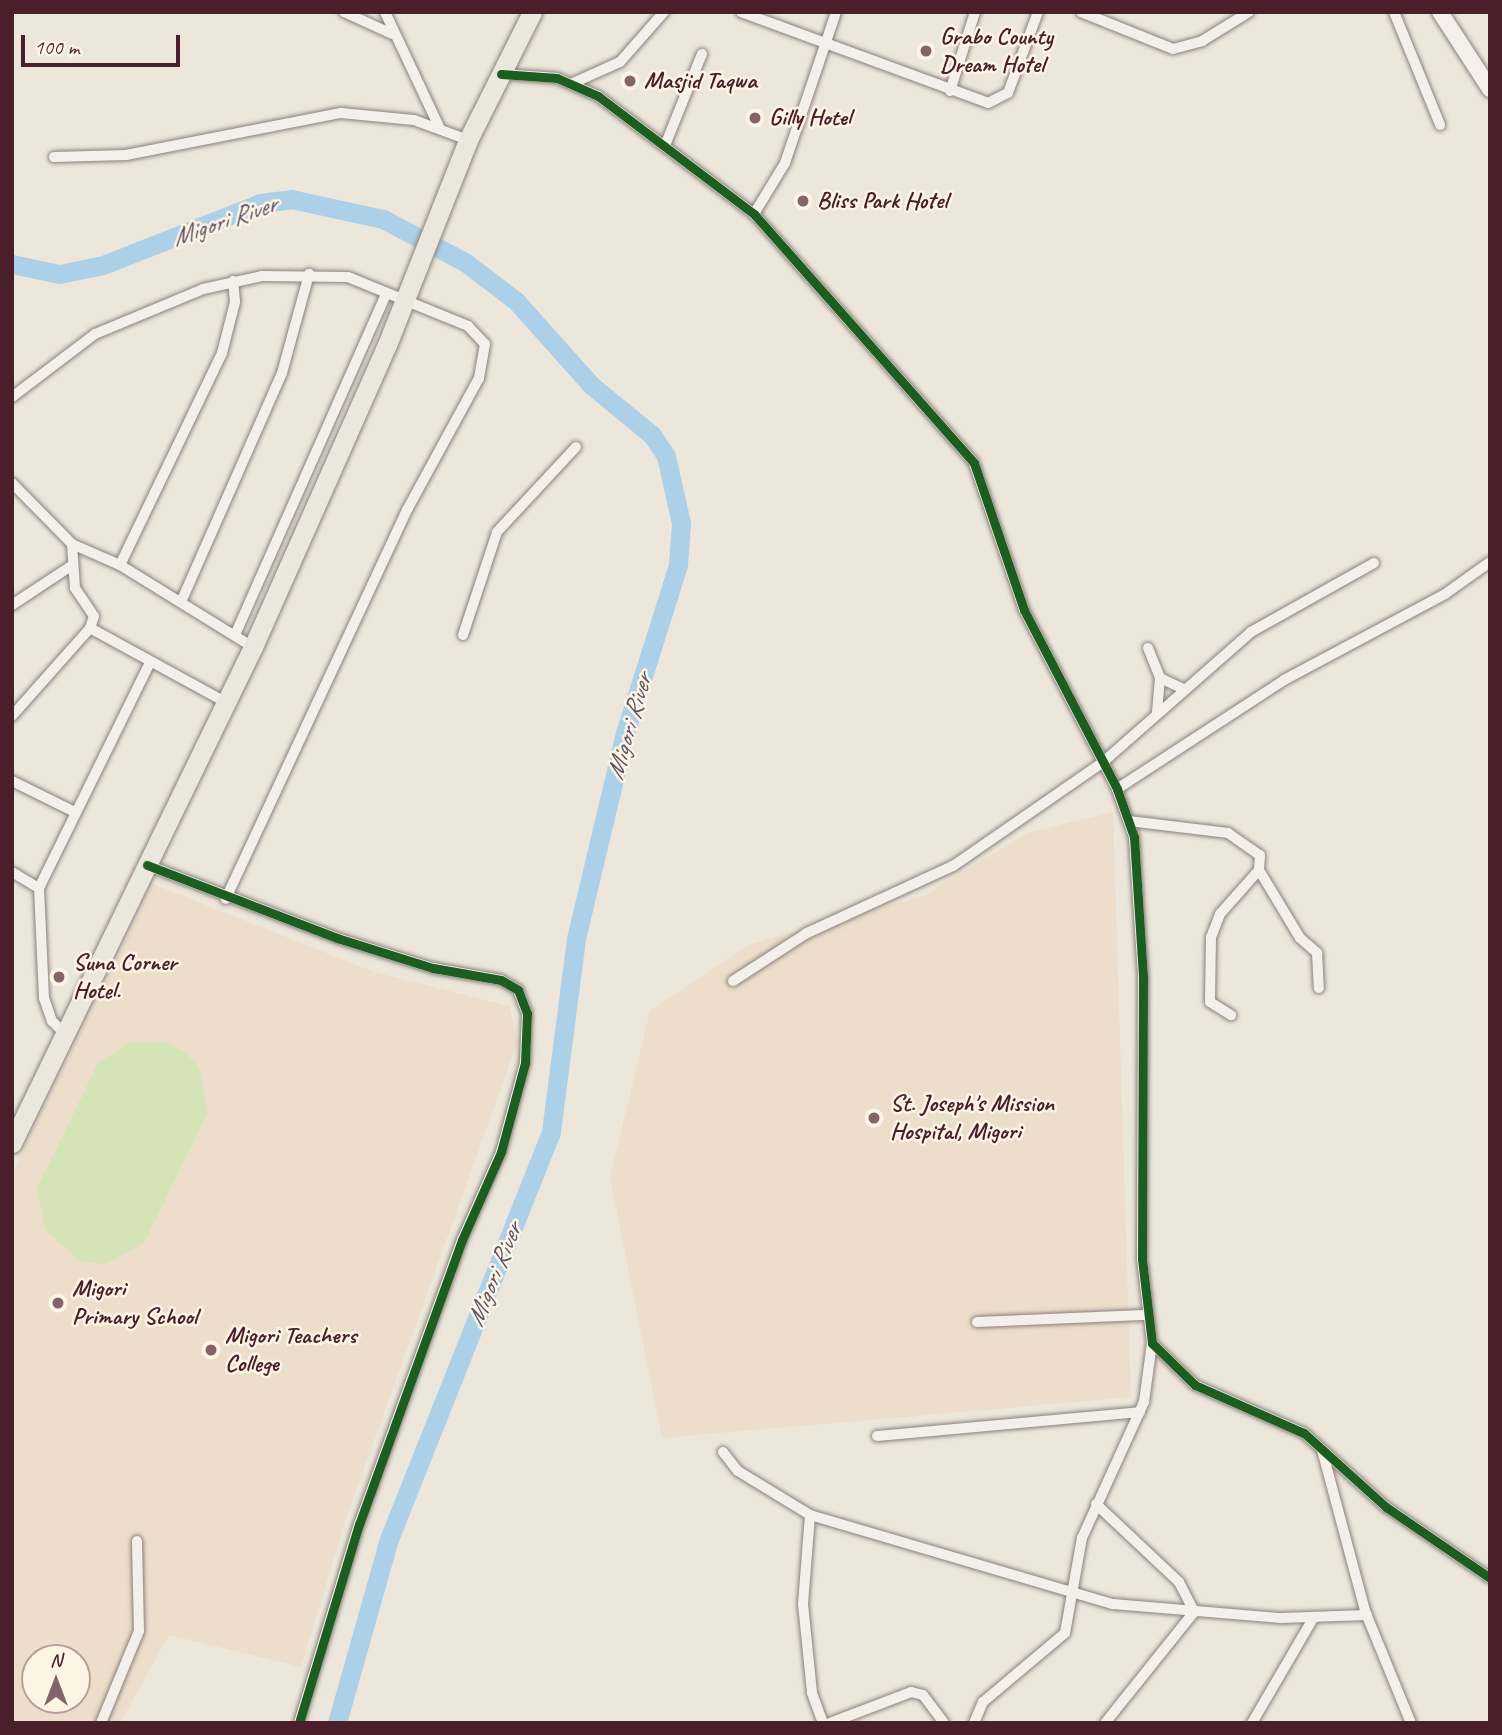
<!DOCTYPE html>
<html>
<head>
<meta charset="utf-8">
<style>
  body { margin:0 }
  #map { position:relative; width:1502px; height:1735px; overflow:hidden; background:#ede6db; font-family:Caveat,sans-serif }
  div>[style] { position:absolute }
  .built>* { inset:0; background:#ecdeca }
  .green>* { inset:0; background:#d5e4b7 }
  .river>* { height:19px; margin:-9.5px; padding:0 9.5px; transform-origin:9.5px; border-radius:9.5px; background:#add0e9 }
  .roads { filter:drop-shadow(0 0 2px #8c807e) drop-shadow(0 0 2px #8c807e) }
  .street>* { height:10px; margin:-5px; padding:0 5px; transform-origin:5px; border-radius:5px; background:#f4f0e9 }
  .secondary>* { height:16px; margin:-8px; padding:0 8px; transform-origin:8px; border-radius:8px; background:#f4f0e9 }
  .highway>* { height:19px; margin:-9.5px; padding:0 9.5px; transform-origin:9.5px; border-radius:9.5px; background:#ece7dd }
  .cycleway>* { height:9px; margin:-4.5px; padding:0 4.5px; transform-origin:4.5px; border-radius:4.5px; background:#1b5e20 }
  .dots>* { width:19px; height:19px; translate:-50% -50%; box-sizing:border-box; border:4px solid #fcf5e5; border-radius:50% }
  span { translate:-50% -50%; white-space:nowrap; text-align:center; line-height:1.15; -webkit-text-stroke:5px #fcf5e5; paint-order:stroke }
  .poi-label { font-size:24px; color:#4a1f2b; font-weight:700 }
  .left { translate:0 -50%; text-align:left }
  .water-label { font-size:26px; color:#5f5166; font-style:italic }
  .frame { position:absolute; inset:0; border:14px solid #4a1f2b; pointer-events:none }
  .north { position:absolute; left:21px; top:1644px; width:70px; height:70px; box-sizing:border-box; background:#fcf5e5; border:2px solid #b59f9b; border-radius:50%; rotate:0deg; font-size:19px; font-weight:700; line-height:28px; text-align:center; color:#4a1f2b }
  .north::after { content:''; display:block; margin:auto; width:24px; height:32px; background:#836569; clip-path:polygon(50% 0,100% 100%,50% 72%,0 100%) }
  .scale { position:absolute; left:21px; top:35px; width:159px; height:32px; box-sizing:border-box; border:4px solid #4a1f2b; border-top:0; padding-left:9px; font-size:21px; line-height:24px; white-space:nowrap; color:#4a1f2b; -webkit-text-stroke:5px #fcf5e5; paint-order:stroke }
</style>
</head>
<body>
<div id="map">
  <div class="built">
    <div style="clip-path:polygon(1113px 812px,1131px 1397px,662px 1438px,610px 1177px,650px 1011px,748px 945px,923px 896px,1027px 833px)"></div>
    <div style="clip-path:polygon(evenodd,153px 884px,374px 972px,509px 1006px,518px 1041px,347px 1516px,301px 1667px,169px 1635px,120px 1723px,12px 1723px,12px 1173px,153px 884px,35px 1658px,77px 1658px,77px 1700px,35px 1700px,35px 1658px)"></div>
  </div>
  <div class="green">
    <div style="clip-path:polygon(130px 1042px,166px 1042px,185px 1052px,199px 1068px,208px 1113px,144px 1243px,106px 1264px,81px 1262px,45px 1230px,37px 1188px,98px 1063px)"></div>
  </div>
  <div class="river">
    <div style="left:12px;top:264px;width:48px;rotate:12deg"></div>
    <div style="left:59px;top:274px;width:45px;rotate:-11.6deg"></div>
    <div style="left:103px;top:265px;width:169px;rotate:-21.5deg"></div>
    <div style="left:260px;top:203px;width:31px;rotate:-7deg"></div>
    <div style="left:291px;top:199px;width:94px;rotate:12.3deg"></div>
    <div style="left:383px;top:219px;width:93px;rotate:27.7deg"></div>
    <div style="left:465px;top:262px;width:64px;rotate:37.4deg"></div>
    <div style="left:516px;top:301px;width:113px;rotate:48.2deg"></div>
    <div style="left:591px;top:385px;width:79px;rotate:39.3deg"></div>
    <div style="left:652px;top:435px;width:25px;rotate:56deg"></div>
    <div style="left:666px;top:456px;width:69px;rotate:77.4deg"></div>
    <div style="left:681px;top:523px;width:42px;rotate:94.1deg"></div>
    <div style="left:678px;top:565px;width:176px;rotate:107.5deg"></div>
    <div style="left:625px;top:733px;width:212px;rotate:103.4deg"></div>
    <div style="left:576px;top:939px;width:195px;rotate:97.4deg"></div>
    <div style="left:551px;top:1132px;width:438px;rotate:111.7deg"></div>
    <div style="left:389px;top:1539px;width:191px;rotate:105.8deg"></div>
  </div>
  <div class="roads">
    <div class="street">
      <div style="left:344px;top:12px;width:53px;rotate:24.6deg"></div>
      <div style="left:385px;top:12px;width:129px;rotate:64.8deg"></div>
      <div style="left:741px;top:12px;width:263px;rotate:20.2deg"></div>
      <div style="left:988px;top:103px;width:22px;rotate:-27deg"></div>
      <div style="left:1008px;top:93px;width:86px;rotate:-69.7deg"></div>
      <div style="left:1081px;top:12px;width:99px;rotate:21.9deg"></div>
      <div style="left:1173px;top:49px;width:30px;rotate:-15deg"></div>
      <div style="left:1202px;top:41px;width:55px;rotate:-31.7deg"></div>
      <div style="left:1394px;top:12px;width:122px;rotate:67.8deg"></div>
      <div style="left:501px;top:74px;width:56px;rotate:4.1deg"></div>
      <div style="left:557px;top:78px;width:45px;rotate:23.7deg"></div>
      <div style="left:598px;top:96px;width:196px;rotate:37.1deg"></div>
      <div style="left:754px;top:214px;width:332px;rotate:48.5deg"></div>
      <div style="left:974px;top:463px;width:155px;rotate:71.2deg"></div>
      <div style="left:1024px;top:610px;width:202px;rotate:62.5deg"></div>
      <div style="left:1117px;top:789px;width:51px;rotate:70.5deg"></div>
      <div style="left:1134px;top:837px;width:140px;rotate:86.3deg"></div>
      <div style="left:1143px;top:977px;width:282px;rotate:90.2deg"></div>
      <div style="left:1142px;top:1259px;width:85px;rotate:83.2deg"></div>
      <div style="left:1152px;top:1343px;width:60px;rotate:44.3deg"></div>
      <div style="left:1195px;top:1385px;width:119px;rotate:23.8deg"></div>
      <div style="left:1304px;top:1433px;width:110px;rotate:42.1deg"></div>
      <div style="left:1386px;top:1507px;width:126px;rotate:34.3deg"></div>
      <div style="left:573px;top:83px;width:51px;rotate:-24.1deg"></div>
      <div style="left:620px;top:62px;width:67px;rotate:-48.7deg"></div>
      <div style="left:950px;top:91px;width:83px;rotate:-72.4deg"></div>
      <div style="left:666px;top:143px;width:96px;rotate:-68deg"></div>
      <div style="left:54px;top:157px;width:72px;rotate:-1.6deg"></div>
      <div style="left:126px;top:155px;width:219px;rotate:-11.1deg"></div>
      <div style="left:341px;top:113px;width:73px;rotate:5.5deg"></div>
      <div style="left:414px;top:120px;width:58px;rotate:20.3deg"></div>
      <div style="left:754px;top:214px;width:60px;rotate:-58.7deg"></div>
      <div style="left:785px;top:163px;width:159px;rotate:-71.3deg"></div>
      <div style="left:12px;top:397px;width:104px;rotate:-37.2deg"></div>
      <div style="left:95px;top:334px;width:117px;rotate:-22.6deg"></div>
      <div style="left:203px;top:289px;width:60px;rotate:-12.4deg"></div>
      <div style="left:262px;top:276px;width:86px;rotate:0.7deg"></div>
      <div style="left:348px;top:277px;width:130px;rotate:22.2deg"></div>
      <div style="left:468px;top:326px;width:25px;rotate:47deg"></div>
      <div style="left:485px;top:344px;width:35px;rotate:100deg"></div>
      <div style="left:479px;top:378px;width:150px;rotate:118.6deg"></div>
      <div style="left:407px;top:510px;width:429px;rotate:115deg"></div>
      <div style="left:12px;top:483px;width:86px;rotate:45.5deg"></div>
      <div style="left:72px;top:544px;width:44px;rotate:86.1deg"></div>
      <div style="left:75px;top:588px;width:34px;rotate:56deg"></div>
      <div style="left:94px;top:616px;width:13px;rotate:108deg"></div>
      <div style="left:90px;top:628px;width:154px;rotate:28.7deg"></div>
      <div style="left:72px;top:544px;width:52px;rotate:23.6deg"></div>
      <div style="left:120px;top:565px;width:235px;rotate:-64.3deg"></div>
      <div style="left:222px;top:353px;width:53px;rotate:-75.7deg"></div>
      <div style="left:235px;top:302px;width:21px;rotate:-95deg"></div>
      <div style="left:120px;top:565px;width:156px;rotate:31.7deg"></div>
      <div style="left:181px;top:602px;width:250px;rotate:-66.2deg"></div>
      <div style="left:282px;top:373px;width:103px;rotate:-74.7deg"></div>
      <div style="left:12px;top:605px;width:71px;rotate:-33.5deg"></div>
      <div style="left:235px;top:635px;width:372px;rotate:-66.1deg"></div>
      <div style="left:463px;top:635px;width:108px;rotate:-71.7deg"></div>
      <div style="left:497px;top:532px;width:116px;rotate:-47.1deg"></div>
      <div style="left:1148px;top:648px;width:32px;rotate:68deg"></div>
      <div style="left:1160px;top:678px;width:35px;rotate:95deg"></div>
      <div style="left:1160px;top:678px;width:26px;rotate:25deg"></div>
      <div style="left:12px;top:716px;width:118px;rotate:-48.4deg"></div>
      <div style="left:12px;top:781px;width:70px;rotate:26.2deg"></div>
      <div style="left:1117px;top:789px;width:199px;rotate:-33.1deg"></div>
      <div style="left:1284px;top:680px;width:183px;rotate:-28.1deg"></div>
      <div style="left:1445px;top:594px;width:55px;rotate:-35.4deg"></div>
      <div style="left:1129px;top:821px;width:100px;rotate:6.9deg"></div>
      <div style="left:1228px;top:833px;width:39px;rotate:35deg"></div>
      <div style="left:1260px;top:855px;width:15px;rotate:94deg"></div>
      <div style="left:1259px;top:870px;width:59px;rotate:131.6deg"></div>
      <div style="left:1220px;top:914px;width:25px;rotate:111deg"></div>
      <div style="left:1211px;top:937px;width:65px;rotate:90.9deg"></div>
      <div style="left:1210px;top:1002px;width:25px;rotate:32deg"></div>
      <div style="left:147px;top:865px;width:204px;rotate:21deg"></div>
      <div style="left:337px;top:938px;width:101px;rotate:17.4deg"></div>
      <div style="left:433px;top:968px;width:69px;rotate:10deg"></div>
      <div style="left:501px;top:980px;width:20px;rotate:30deg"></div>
      <div style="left:518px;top:990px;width:25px;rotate:69deg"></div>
      <div style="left:527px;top:1013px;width:50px;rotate:92.3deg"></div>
      <div style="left:525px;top:1063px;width:92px;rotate:105.1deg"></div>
      <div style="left:501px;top:1152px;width:96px;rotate:113.9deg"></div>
      <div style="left:462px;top:1240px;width:302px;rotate:109.9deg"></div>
      <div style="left:359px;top:1524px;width:208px;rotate:106.8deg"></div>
      <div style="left:1259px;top:870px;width:79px;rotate:58.9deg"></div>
      <div style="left:1300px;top:938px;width:23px;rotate:41deg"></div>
      <div style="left:1317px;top:953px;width:35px;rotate:87deg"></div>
      <div style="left:12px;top:872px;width:31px;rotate:31deg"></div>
      <div style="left:39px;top:888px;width:110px;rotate:87.4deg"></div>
      <div style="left:44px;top:998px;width:24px;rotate:71deg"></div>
      <div style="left:52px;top:1021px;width:21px;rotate:45deg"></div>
      <div style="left:39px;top:888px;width:250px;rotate:-63.8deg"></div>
      <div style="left:733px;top:981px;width:88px;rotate:-33deg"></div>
      <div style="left:807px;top:933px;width:161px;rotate:-24.7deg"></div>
      <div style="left:953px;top:866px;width:181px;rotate:-34.7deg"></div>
      <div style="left:1102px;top:763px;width:198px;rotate:-41.3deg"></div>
      <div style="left:1251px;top:632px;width:141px;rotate:-29.3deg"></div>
      <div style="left:977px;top:1322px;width:167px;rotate:-2.4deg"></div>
      <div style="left:877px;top:1436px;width:264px;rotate:-5.2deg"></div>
      <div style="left:1322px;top:1450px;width:167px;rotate:75deg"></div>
      <div style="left:1365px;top:1611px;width:121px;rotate:67.7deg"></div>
      <div style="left:723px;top:1452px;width:24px;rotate:52deg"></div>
      <div style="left:738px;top:1471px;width:84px;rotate:31.4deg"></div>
      <div style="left:810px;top:1515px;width:316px;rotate:16.4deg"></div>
      <div style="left:1113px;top:1604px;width:169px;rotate:4.8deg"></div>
      <div style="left:1281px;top:1618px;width:86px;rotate:-2deg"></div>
      <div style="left:1096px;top:1504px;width:114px;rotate:43.2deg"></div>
      <div style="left:1179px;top:1582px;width:34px;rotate:63deg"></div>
      <div style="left:1194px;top:1612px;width:142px;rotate:128.7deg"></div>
      <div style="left:810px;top:1515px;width:89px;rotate:94.5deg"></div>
      <div style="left:803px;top:1604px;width:89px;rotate:84.2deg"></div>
      <div style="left:812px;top:1693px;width:32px;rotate:70deg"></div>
      <div style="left:101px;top:1723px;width:100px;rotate:-67.6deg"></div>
      <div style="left:139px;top:1631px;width:90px;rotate:-91.3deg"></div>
      <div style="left:830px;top:1723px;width:87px;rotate:-20.9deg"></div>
      <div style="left:911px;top:1692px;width:12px;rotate:14deg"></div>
      <div style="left:923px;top:1695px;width:35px;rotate:53deg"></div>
      <div style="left:974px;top:1723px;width:23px;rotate:-67deg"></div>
      <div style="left:983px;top:1702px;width:107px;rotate:-40.1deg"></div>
      <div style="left:1065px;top:1633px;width:97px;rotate:-79.9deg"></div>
      <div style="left:1082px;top:1538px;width:149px;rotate:-65.5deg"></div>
      <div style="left:1144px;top:1402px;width:60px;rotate:-82.3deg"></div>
      <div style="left:1252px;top:1723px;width:123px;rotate:-59.7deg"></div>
    </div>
    <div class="secondary">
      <div style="left:1440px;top:12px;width:92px;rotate:57deg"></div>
    </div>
    <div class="highway">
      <div style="left:12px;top:1143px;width:551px;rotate:-64.09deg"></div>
      <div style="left:253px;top:647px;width:330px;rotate:-66.1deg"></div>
      <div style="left:387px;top:345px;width:220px;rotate:-68.4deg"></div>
      <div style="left:468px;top:140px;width:143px;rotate:-63.4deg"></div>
    </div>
  </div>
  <div class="cycleway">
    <div style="left:501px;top:74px;width:56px;rotate:4.1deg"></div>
    <div style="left:557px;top:78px;width:45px;rotate:23.7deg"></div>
    <div style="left:598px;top:96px;width:196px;rotate:37.1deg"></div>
    <div style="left:754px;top:214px;width:332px;rotate:48.5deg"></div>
    <div style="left:974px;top:463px;width:155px;rotate:71.2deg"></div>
    <div style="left:1024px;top:610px;width:202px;rotate:62.5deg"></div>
    <div style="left:1117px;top:789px;width:51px;rotate:70.5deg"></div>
    <div style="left:1134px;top:837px;width:140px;rotate:86.3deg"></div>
    <div style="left:1143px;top:977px;width:282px;rotate:90.2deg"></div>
    <div style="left:1142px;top:1259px;width:85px;rotate:83.2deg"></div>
    <div style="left:1152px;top:1343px;width:60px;rotate:44.3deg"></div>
    <div style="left:1195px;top:1385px;width:119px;rotate:23.8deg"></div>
    <div style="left:1304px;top:1433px;width:110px;rotate:42.1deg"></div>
    <div style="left:1386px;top:1507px;width:126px;rotate:34.3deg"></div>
    <div style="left:147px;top:865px;width:204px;rotate:21deg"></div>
    <div style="left:337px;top:938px;width:101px;rotate:17.4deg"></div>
    <div style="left:433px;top:968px;width:69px;rotate:10deg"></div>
    <div style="left:501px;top:980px;width:20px;rotate:30deg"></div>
    <div style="left:518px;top:990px;width:25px;rotate:69deg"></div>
    <div style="left:527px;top:1013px;width:50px;rotate:92.3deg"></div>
    <div style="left:525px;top:1063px;width:92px;rotate:105.1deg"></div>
    <div style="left:501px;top:1152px;width:96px;rotate:113.9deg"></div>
    <div style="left:462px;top:1240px;width:302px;rotate:109.9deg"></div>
    <div style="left:359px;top:1524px;width:208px;rotate:106.8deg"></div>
  </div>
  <div class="dots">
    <div style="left:926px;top:51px;background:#836569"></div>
    <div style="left:630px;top:81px;background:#836569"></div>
    <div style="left:755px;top:118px;background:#836569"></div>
    <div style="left:803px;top:201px;background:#836569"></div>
    <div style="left:59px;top:977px;background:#836569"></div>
    <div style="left:874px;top:1118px;background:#836569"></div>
    <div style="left:58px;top:1303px;background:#836569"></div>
    <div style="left:211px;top:1350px;background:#836569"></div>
  </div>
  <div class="poi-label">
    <span class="left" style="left:940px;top:51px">Grabo County<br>Dream Hotel</span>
    <span class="left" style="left:644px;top:81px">Masjid Taqwa</span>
    <span class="left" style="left:769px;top:118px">Gilly Hotel</span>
    <span class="left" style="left:817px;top:201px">Bliss Park Hotel</span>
    <span class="left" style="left:73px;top:977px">Suna Corner<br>Hotel.</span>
    <span class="left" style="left:890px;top:1118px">St. Joseph's Mission<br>Hospital, Migori</span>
    <span class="left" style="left:72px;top:1303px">Migori<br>Primary School</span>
    <span class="left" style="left:225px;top:1350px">Migori Teachers<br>College</span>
  </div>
  <div class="water-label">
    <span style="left:224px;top:221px;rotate:-19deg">Migori River</span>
    <span style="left:629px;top:727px;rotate:-74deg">Migori River</span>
    <span style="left:494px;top:1275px;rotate:-68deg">Migori River</span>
  </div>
  <div class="frame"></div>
  <div class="north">N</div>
  <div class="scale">100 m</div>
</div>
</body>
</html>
